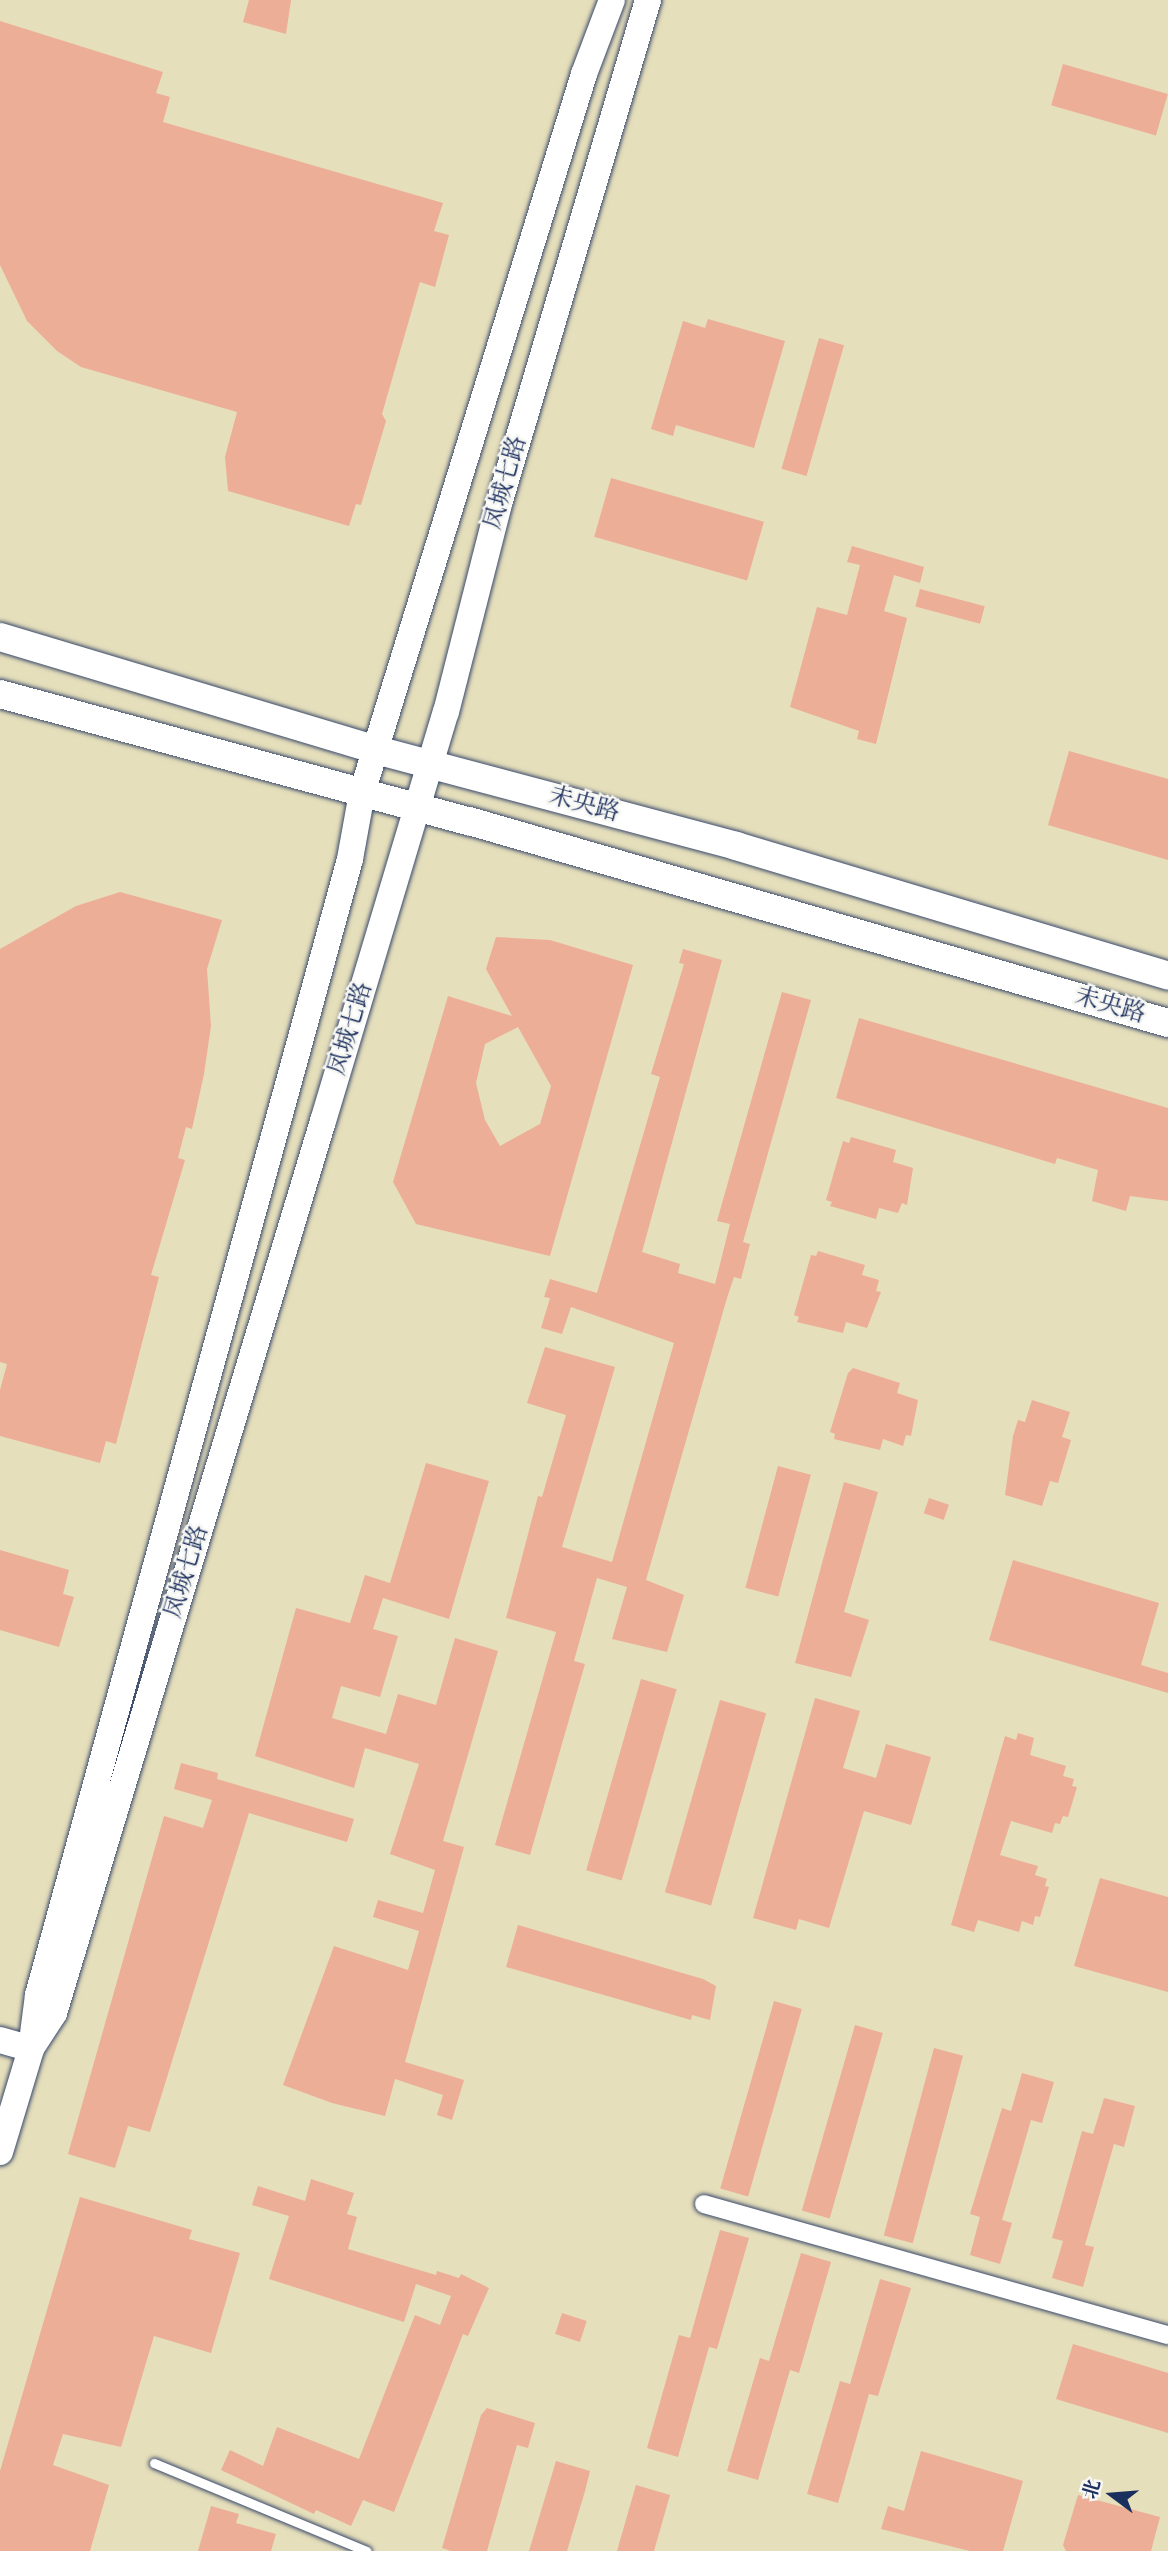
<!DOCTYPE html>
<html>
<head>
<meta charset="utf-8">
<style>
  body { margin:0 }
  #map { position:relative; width:1168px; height:2551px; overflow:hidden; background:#e6dfbb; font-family:"Libre Bodoni","Noto Serif SC",serif }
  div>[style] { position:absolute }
  .building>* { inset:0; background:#ecae97; transform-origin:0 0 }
  .roads { filter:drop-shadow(0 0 2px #39496c) drop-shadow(0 0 2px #39496c) }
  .lane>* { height:9px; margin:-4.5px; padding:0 4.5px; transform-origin:4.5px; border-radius:4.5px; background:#fff }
  .street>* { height:18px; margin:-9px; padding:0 9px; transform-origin:9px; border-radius:9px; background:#fff }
  .secondary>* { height:26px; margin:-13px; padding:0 13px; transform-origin:13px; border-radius:13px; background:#fff }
  .primary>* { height:28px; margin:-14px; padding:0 14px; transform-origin:14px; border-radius:14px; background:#fff }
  span { translate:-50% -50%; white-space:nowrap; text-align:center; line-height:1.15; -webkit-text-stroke:5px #f6f6f2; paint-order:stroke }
  .street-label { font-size:24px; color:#1b2f5e }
  .north { position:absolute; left:1077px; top:2460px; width:70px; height:70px; -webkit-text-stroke:5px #f6f6f2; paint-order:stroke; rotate:286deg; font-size:19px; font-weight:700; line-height:28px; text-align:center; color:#1b2f5e }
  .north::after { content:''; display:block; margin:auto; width:24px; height:32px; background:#1b2f5e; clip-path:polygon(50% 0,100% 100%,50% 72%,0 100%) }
</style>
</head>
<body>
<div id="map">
  <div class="building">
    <div style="clip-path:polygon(249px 0,291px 0,286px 34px,243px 22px)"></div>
    <div style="clip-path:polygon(0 21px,163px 72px,156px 93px,170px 97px,163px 122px,443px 203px,434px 231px,449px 235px,435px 287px,420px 282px,382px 414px,386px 421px,361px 505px,356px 504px,349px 526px,228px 491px,225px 457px,237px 412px,81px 367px,57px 351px,27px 321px,0 265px)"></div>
    <div style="left:1063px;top:64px;width:109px;height:43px;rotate:16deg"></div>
    <div style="clip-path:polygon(708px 319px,785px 341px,754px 448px,676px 425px,673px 436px,651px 429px,683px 321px,705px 328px)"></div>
    <div style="left:819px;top:338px;width:26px;height:136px;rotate:16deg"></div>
    <div style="left:611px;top:478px;width:159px;height:61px;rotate:16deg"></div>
    <div style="clip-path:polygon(852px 546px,924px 567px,920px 583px,894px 575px,884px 611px,907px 618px,876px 744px,857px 739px,859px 731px,790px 707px,817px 607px,847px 615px,860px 565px,847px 562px)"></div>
    <div style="left:920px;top:589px;width:67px;height:18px;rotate:15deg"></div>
    <div style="clip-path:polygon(1069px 751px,1168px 779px,1168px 860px,1048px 825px)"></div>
    <div style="clip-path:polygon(120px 892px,222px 920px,207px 969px,211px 1026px,204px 1074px,192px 1129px,186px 1127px,178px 1158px,185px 1160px,151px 1275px,159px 1277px,116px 1444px,106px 1441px,100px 1463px,0 1436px,0 1390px,7px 1364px,0 1362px,0 949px,76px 906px)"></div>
    <div style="clip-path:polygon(evenodd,496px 937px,550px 940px,633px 965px,550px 1256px,416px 1224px,393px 1182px,448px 996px,512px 1016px,486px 969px,496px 937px,518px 1027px,551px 1086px,540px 1124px,500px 1146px,485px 1120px,476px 1083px,485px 1044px,518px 1027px)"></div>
    <div style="clip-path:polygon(683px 949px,722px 960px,642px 1252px,680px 1264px,678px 1273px,715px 1284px,730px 1224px,717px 1221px,782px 992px,811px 1000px,743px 1242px,750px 1244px,741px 1279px,734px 1277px,727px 1298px,646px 1580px,684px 1595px,667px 1652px,612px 1639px,627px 1587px,597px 1578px,574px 1661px,585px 1664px,530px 1855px,495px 1845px,556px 1632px,506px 1618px,538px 1496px,542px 1497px,566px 1415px,527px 1403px,545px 1347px,615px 1367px,562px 1547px,612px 1562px,674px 1343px,571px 1307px,562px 1334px,541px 1328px,550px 1298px,544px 1297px,550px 1279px,597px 1293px,660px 1077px,651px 1074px,684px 964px,679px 963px)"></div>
    <div style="clip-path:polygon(859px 1018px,1168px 1108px,1168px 1201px,1130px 1196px,1126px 1211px,1092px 1201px,1098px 1170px,1057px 1158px,1055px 1164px,836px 1098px)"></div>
    <div style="clip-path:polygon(851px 1137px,896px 1150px,893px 1162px,913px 1168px,907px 1205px,902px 1203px,898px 1213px,879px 1208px,876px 1219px,830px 1206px,832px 1202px,826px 1200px,843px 1141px,849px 1143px)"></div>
    <div style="clip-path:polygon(818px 1251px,865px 1265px,862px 1275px,879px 1280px,876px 1291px,881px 1292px,867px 1328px,846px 1322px,843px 1333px,797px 1322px,799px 1317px,794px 1315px,811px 1255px,816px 1256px)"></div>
    <div style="clip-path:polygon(853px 1368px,900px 1383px,897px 1393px,918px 1400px,911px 1436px,906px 1435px,903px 1446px,883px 1439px,880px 1450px,834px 1439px,835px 1434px,830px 1432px,848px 1373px)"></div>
    <div style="clip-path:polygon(1032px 1400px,1070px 1412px,1062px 1437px,1071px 1440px,1058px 1483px,1050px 1481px,1042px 1506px,1005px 1495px,1013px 1436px,1018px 1420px,1025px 1422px)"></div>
    <div style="clip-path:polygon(426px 1463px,489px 1481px,449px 1619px,383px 1598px,373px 1629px,398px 1636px,380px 1697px,341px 1686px,332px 1718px,386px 1734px,398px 1694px,436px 1705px,455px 1638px,498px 1651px,443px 1841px,464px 1847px,405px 2062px,464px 2080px,452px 2120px,437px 2115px,443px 2095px,395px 2079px,385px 2116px,332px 2103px,283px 2085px,334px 1946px,408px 1970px,419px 1931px,373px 1917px,378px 1900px,423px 1913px,435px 1870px,390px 1854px,419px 1764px,365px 1748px,354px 1788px,255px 1756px,296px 1608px,350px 1623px,365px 1575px,390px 1583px)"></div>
    <div style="left:778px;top:1466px;width:34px;height:126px;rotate:15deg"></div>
    <div style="clip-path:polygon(844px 1482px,878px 1492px,844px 1612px,869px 1620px,851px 1677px,795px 1663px)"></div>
    <div style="left:929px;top:1498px;width:21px;height:16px;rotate:19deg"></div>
    <div style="clip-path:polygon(0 1550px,69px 1570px,63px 1594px,74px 1597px,59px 1647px,0 1630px)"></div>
    <div style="clip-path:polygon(1013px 1560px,1159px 1603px,1141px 1665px,1168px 1673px,1168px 1693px,989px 1640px)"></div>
    <div style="left:641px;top:1679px;width:37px;height:199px;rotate:16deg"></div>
    <div style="clip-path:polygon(815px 1698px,860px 1711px,843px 1768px,876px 1778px,886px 1744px,931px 1757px,911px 1825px,864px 1811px,829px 1928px,799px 1919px,796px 1930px,753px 1918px)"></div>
    <div style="left:720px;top:1700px;width:48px;height:200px;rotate:16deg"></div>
    <div style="clip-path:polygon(1018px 1733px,1034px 1738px,1030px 1755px,1066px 1766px,1063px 1776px,1074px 1779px,1072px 1786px,1077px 1787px,1068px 1817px,1063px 1816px,1060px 1824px,1055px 1823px,1052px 1833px,1011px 1821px,1000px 1855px,1038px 1866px,1035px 1875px,1047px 1879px,1045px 1886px,1049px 1887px,1040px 1917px,1035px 1916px,1033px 1925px,1022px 1921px,1019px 1932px,978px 1920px,974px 1932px,951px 1925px,1005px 1736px,1016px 1740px)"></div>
    <div style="clip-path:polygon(181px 1763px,218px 1773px,217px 1779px,354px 1819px,347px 1842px,249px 1813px,150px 2132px,128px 2126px,115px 2168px,68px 2154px,164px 1816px,203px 1828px,212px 1800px,174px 1789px)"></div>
    <div style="clip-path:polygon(1100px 1878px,1168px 1897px,1168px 1992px,1074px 1966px)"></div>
    <div style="clip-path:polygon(518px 1925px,703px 1979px,716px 1986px,710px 2020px,692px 2015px,691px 2020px,506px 1967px)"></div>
    <div style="left:774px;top:2001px;width:29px;height:195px;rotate:16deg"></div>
    <div style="left:855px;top:2025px;width:29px;height:193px;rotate:16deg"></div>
    <div style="left:934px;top:2048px;width:30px;height:194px;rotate:15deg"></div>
    <div style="clip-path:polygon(1022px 2073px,1054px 2082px,1042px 2123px,1031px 2120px,1002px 2220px,1012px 2223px,1000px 2264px,970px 2255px,980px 2217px,970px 2214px,1002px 2108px,1011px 2111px)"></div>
    <div style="clip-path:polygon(1104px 2098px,1135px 2106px,1124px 2147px,1114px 2144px,1085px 2245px,1094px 2247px,1083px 2287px,1052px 2278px,1063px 2241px,1052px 2238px,1082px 2131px,1093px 2134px)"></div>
    <div style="clip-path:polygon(311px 2179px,354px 2193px,347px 2214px,357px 2217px,348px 2249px,436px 2275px,437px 2271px,459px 2278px,461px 2274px,489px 2288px,468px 2336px,463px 2334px,394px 2512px,363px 2500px,351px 2526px,316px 2510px,314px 2514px,221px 2470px,230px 2450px,263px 2466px,277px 2427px,359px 2459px,415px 2315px,440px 2325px,451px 2296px,416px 2284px,404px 2322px,269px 2279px,289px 2216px,252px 2205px,258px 2186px,305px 2201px)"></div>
    <div style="clip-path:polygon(80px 2197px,192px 2230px,189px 2239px,240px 2253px,211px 2353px,154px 2336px,121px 2447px,63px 2434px,53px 2465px,109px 2485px,90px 2551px,0 2551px,0 2471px)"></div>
    <div style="clip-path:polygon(720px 2230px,749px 2238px,717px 2349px,709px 2347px,678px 2457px,647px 2448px,679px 2335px,690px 2338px)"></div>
    <div style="clip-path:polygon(801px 2253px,831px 2262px,799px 2373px,790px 2370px,758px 2480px,727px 2471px,760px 2358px,769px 2361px)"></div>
    <div style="clip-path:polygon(880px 2279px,911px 2288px,878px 2396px,869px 2394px,838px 2503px,807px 2494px,840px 2381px,850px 2384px)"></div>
    <div style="left:562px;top:2313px;width:26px;height:22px;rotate:18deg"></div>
    <div style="clip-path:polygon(1073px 2344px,1168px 2373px,1168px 2433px,1056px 2399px)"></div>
    <div style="clip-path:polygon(487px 2408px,535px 2423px,528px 2448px,517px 2445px,487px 2551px,451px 2551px,442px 2548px,481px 2415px)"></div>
    <div style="clip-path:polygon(921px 2451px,1023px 2481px,1003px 2551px,970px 2551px,881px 2529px,888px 2506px,904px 2511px)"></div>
    <div style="clip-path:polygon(556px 2461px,590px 2471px,585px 2491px,567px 2551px,529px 2551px)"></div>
    <div style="clip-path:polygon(636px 2485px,670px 2495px,654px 2551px,617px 2551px)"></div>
    <div style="clip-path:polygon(1078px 2495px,1160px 2517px,1151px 2551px,1066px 2551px,1063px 2545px)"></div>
    <div style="clip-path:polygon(211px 2506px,239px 2514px,236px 2523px,276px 2534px,271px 2551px,198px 2551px)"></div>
  </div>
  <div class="roads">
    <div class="lane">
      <div style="left:154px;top:2463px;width:230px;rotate:22.5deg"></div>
    </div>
    <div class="street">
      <div style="left:704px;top:2204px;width:482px;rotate:15.8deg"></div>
    </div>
    <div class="secondary">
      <div style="left:0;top:2040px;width:32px;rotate:16deg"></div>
      <div style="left:34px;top:2044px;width:37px;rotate:-57deg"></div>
      <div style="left:54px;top:2013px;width:932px;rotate:-73.22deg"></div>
      <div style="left:323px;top:1121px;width:427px;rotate:-73.3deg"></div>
      <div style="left:446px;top:712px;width:215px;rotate:-75.7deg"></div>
      <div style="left:499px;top:504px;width:526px;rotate:-73.53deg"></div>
      <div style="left:0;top:2152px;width:108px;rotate:-73.2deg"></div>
      <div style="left:31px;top:2049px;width:54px;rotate:-82.6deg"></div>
      <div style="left:38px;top:1995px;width:1178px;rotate:-74.64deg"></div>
      <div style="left:350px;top:859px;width:67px;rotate:-79.7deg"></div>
      <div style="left:362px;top:793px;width:752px;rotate:-72.84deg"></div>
      <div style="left:584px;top:74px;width:79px;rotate:-69.3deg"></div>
    </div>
    <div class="primary">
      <div style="left:0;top:637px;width:393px;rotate:16.7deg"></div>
      <div style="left:376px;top:750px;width:373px;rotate:14.9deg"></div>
      <div style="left:736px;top:846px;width:451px;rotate:16.7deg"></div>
      <div style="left:0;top:694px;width:486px;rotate:15.2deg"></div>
      <div style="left:469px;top:821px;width:728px;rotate:16.12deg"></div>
    </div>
  </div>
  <div class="street-label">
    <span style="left:506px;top:483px;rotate:-74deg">凤城七路</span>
    <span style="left:584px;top:805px;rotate:15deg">未央路</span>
    <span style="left:1110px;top:1006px;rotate:16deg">未央路</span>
    <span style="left:351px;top:1029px;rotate:-73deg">凤城七路</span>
    <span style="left:187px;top:1572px;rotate:-73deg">凤城七路</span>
  </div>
  <div class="north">北</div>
</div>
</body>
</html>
